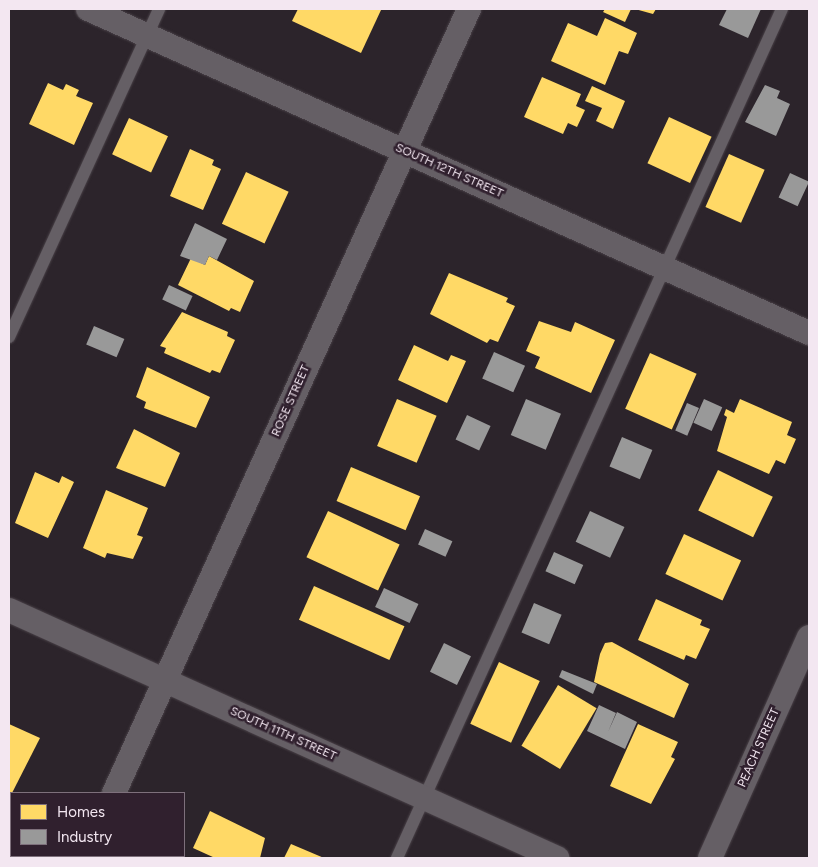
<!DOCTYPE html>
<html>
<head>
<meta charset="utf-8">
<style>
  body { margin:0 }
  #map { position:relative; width:818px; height:867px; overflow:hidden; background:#2c242b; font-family:Figtree,sans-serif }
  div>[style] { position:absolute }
  .homes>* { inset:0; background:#ffd966; transform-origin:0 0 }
  .industry>* { inset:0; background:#999; transform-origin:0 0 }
  .roads { filter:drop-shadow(0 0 1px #494147) drop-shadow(0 0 1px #494147) }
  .lane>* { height:12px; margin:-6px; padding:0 6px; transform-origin:6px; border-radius:6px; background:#655f65 }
  .street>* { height:24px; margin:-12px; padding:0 12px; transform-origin:12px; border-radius:12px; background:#655f65 }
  span { translate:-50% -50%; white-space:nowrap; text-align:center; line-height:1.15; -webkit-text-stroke:5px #30202e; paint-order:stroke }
  .street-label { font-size:12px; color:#f3e7f1 }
  .frame { position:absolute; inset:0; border:10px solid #f3e7f1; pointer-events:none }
  .legend { position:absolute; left:10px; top:792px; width:175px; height:65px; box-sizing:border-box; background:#30202e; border:1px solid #7e707c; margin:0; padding:6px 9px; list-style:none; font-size:15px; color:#f3e7f1 }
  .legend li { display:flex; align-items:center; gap:10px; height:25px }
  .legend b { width:25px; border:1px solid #7e707c }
</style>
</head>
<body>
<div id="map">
  <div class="homes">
    <div style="clip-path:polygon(298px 9px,378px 9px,381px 10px,361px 53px,292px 21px)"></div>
    <div style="clip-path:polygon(605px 9px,631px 9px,625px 22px,603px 12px)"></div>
    <div style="clip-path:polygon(635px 9px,656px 9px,653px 14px)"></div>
    <div style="clip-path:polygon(605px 18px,637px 33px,628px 54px,619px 51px,605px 85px,551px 61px,568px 23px,597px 36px)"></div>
    <div style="clip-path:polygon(542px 77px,581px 94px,576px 106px,585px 110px,577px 127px,568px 123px,563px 134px,524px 117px)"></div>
    <div style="clip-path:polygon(48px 83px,63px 90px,66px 84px,79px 90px,76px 96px,93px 103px,74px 145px,29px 124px)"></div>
    <div style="clip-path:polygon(592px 86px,625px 101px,613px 129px,596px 121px,602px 108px,585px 101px)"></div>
    <div style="left:669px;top:117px;width:47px;height:51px;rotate:25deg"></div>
    <div style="left:129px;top:118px;width:43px;height:40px;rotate:25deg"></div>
    <div style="clip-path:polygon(190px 149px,214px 160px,212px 165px,221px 169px,203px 210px,170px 196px)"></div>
    <div style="left:729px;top:154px;width:39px;height:58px;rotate:24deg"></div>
    <div style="left:246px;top:172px;width:47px;height:57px;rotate:25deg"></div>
    <div style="clip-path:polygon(209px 256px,254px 281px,240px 312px,231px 308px,229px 311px,178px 285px,191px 258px,205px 265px)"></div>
    <div style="clip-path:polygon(449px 273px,508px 298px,506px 302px,515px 306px,498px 342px,490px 339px,487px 343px,430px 314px)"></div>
    <div style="clip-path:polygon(182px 312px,228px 332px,227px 336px,235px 340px,220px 373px,212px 370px,210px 373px,164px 353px,166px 348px,160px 346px)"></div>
    <div style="clip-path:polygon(539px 321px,571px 332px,575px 322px,615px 340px,591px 393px,535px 368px,540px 357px,526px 351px)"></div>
    <div style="clip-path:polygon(414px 345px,448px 361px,451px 355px,466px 361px,447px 403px,398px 380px)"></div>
    <div style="left:650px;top:353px;width:51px;height:61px;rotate:24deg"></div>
    <div style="clip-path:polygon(147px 367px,210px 397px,196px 428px,144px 408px,146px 402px,136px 397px)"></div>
    <div style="left:397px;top:399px;width:43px;height:51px;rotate:23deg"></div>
    <div style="clip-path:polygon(740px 399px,792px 422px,787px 435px,796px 439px,785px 464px,776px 460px,769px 474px,717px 451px,727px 417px,724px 415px,726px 409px,734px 413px)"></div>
    <div style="clip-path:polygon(134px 429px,180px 453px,165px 487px,116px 468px)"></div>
    <div style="left:351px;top:467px;width:75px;height:37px;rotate:23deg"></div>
    <div style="left:718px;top:470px;width:61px;height:45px;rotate:26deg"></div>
    <div style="clip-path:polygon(35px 472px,59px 483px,62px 476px,74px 482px,48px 538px,15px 523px)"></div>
    <div style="clip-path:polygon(106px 490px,148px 508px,137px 535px,143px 537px,133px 559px,107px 553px,105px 558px,83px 548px)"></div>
    <div style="left:328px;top:511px;width:79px;height:51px;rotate:25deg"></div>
    <div style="left:684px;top:534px;width:63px;height:44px;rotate:25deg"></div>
    <div style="left:314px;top:586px;width:99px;height:37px;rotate:24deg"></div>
    <div style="clip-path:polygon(656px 599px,702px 620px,700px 625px,710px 629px,696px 659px,686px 655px,684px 660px,638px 640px)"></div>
    <div style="clip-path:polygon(612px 642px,689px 684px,674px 718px,594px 682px,600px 654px,605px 643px)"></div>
    <div style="left:499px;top:662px;width:45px;height:68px;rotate:25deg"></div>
    <div style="left:558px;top:685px;width:45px;height:71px;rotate:31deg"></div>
    <div style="clip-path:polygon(9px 724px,40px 738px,11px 795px,9px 794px)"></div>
    <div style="clip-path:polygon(638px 724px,678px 742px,671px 757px,675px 759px,651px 804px,610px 786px)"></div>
    <div style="clip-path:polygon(210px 811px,265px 838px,260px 858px,215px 858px,193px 848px)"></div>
    <div style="clip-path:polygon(291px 844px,324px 858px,284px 858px)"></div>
  </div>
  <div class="industry">
    <div style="clip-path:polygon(727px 9px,761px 9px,748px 38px,719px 25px)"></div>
    <div style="clip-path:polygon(765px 85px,780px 91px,777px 98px,790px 104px,776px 136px,745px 122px)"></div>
    <div style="left:790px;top:173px;width:21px;height:27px;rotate:25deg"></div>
    <div style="clip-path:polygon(195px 223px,227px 239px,217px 260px,209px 256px,205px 265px,180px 256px)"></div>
    <div style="left:169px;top:285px;width:26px;height:16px;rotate:25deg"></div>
    <div style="left:94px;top:326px;width:33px;height:20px;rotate:23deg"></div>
    <div style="left:494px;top:352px;width:34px;height:29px;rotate:24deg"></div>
    <div style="left:526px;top:399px;width:38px;height:39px;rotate:23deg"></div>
    <div style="left:704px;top:399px;width:20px;height:26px;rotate:24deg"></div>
    <div style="left:687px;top:403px;width:13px;height:30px;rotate:23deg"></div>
    <div style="left:467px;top:415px;width:26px;height:27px;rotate:25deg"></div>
    <div style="left:622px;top:437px;width:33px;height:32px;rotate:23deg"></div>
    <div style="left:590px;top:511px;width:38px;height:34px;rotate:25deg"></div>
    <div style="left:425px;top:529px;width:30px;height:17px;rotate:24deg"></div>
    <div style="left:554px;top:552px;width:32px;height:21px;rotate:24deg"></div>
    <div style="left:384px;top:588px;width:38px;height:21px;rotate:25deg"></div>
    <div style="left:534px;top:603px;width:30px;height:32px;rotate:23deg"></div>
    <div style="left:444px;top:643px;width:30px;height:32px;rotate:26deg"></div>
    <div style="clip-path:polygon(562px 670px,597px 684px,593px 694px,559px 677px)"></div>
    <div style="clip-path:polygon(599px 705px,616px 713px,608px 732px,617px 712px,637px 722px,625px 749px,587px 731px)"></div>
  </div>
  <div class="roads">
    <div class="lane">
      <div style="left:9px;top:337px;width:361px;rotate:-65.4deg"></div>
      <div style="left:397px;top:858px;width:932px;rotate:-65.61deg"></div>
    </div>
    <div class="street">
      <div style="left:88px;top:9px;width:790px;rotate:24.2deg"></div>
      <div style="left:9px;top:610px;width:602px;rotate:24.35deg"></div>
      <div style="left:114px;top:793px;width:861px;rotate:-65.64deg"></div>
      <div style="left:86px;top:858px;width:2px;rotate:-63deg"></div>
      <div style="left:710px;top:858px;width:242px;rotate:-65.9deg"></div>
    </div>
  </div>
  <div class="street-label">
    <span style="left:449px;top:171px;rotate:24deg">SOUTH 12TH STREET</span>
    <span style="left:291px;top:401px;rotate:-66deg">ROSE STREET</span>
    <span style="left:283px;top:734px;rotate:24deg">SOUTH 11TH STREET</span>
    <span style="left:759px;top:748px;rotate:-66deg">PEACH STREET</span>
  </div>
  <div class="frame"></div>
  <ul class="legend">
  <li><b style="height:14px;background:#ffd966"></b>Homes</li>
  <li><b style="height:14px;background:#999"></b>Industry</li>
  </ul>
</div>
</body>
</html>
